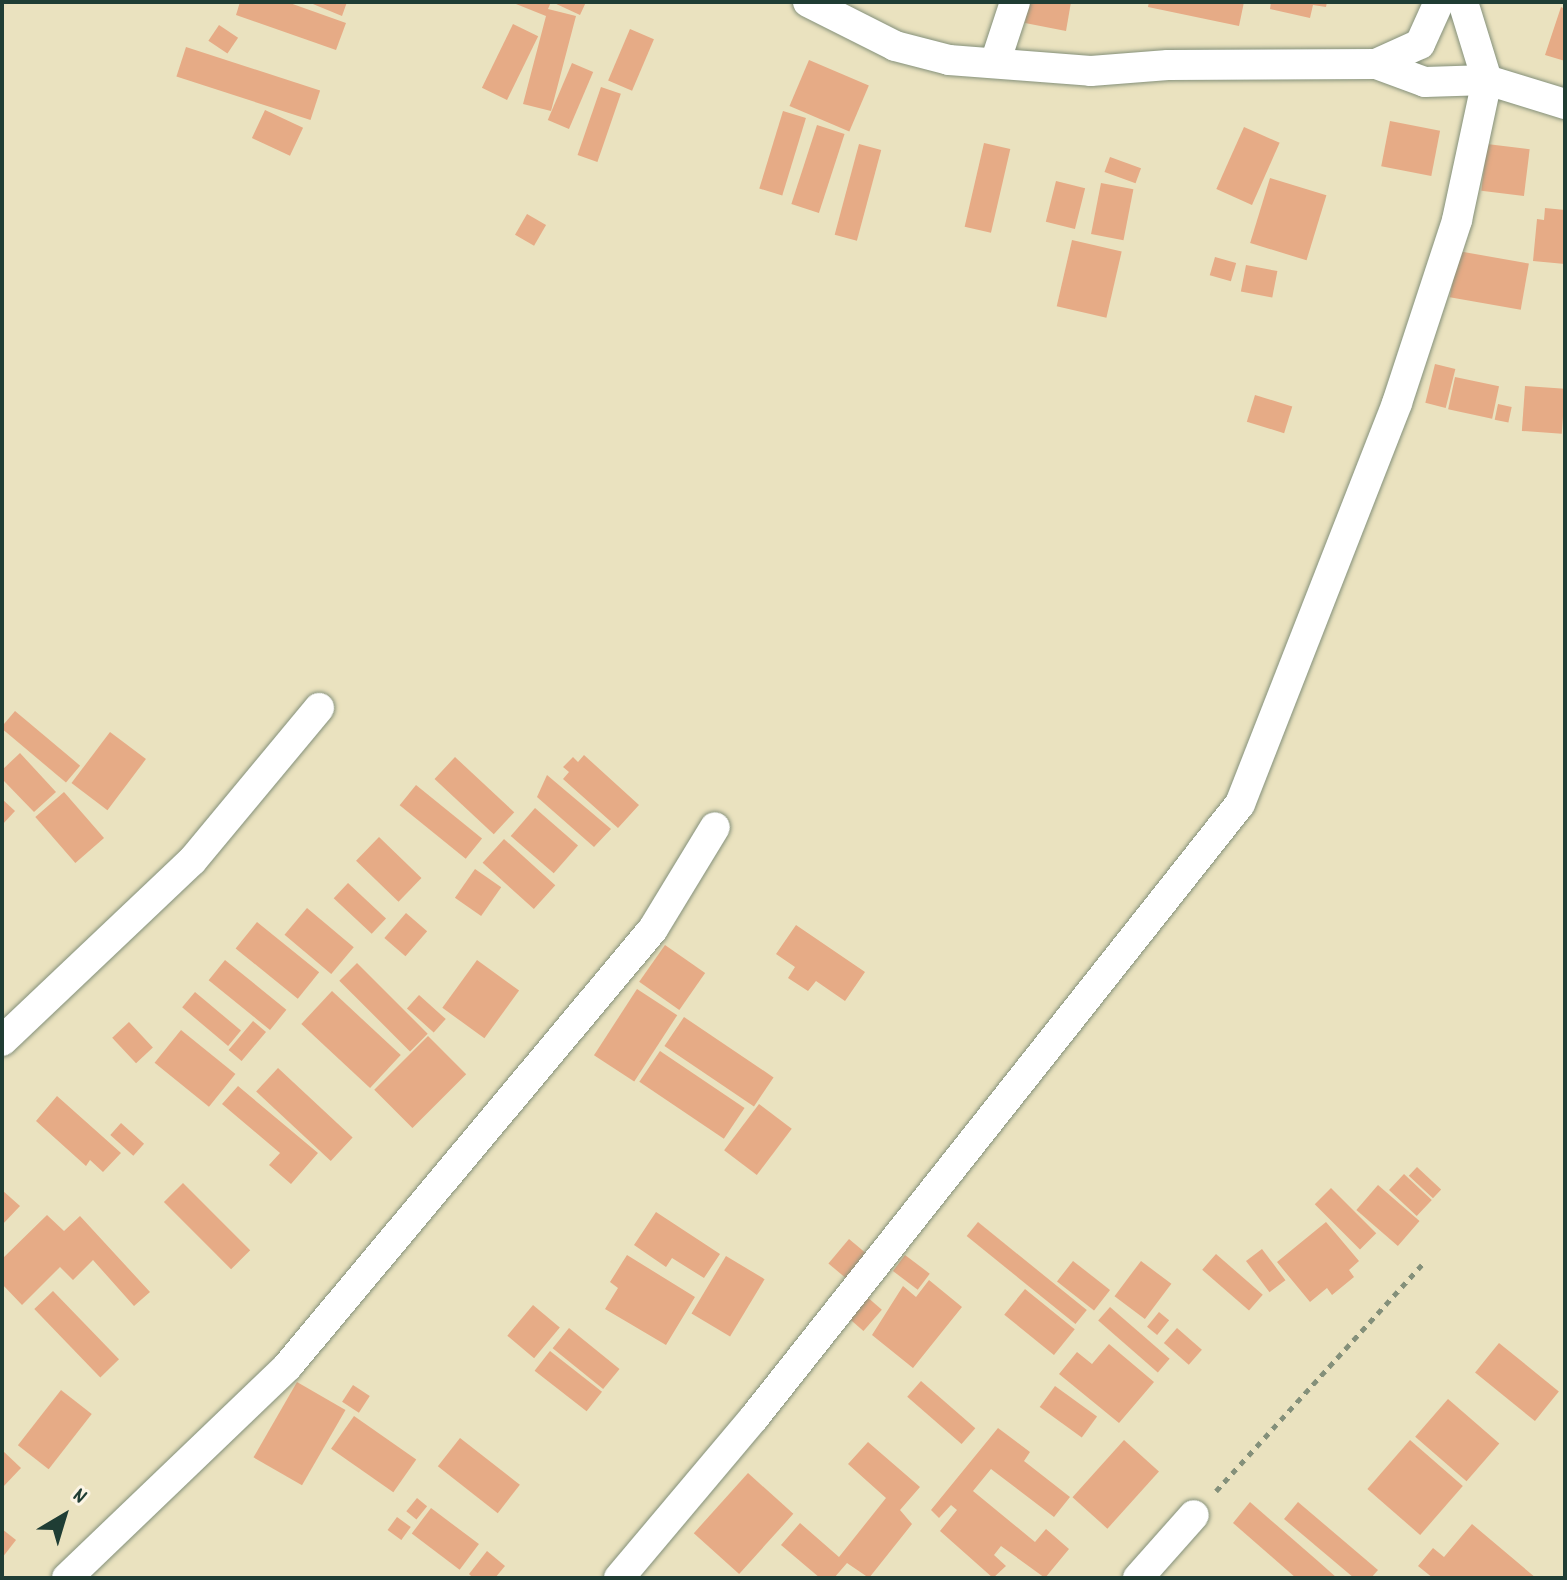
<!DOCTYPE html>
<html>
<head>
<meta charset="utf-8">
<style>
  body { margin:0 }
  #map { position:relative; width:1567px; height:1580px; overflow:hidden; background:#eae2bf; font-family:Dekko,sans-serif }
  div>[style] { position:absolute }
  .building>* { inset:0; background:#e6ab86; transform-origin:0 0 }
  .path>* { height:5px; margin-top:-2.5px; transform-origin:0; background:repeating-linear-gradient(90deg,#84907a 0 6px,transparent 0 12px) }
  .roads { filter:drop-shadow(0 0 2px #84907a) drop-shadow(0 0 2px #84907a) }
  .minor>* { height:30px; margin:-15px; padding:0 15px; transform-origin:15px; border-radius:15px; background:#fff }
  span { translate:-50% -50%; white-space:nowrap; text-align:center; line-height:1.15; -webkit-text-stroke:8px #fcf5e5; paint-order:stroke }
  .frame { position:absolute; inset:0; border:4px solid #1f3d34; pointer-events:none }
  .north { position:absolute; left:24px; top:1476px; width:80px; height:80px; -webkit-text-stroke:6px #fcf5e5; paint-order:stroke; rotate:38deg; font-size:22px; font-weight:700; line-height:32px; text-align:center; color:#1f3d34 }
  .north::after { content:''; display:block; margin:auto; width:28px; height:36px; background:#1f3d34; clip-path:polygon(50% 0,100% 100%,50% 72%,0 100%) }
</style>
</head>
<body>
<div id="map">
  <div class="building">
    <div style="clip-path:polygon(240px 2px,287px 2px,346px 23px,336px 50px,236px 15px)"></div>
    <div style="clip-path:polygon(308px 2px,347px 2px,342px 16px)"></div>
    <div style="clip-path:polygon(511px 2px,551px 2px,548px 9px,576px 16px,551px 111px,523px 104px,546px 16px)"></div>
    <div style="clip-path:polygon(552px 2px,586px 2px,580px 15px)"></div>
    <div style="clip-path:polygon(1029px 2px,1071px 2px,1066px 31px,1025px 23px)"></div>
    <div style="clip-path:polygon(1149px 2px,1244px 2px,1239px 26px,1148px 7px)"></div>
    <div style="clip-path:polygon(1271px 2px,1327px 2px,1326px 7px,1313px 5px,1310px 18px,1270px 9px)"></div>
    <div style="clip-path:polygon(1561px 7px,1565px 9px,1565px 61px,1545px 55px)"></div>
    <div style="left:513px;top:24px;width:28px;height:71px;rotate:26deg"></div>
    <div style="left:219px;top:25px;width:23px;height:19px;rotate:34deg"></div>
    <div style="left:630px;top:29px;width:26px;height:56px;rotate:23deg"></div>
    <div style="left:186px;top:47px;width:141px;height:31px;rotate:18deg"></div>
    <div style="left:809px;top:60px;width:65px;height:50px;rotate:23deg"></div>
    <div style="left:572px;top:63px;width:23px;height:62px;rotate:23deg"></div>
    <div style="left:601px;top:87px;width:21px;height:72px;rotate:19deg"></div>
    <div style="left:265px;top:110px;width:42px;height:31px;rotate:25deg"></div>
    <div style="left:783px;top:111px;width:24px;height:81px;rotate:17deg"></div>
    <div style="left:1390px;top:121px;width:51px;height:46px;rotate:11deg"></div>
    <div style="left:817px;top:125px;width:29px;height:83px;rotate:18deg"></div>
    <div style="left:1244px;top:127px;width:39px;height:68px;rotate:24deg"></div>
    <div style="left:984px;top:143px;width:27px;height:86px;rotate:13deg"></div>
    <div style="left:859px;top:144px;width:23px;height:94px;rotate:15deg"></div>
    <div style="left:1487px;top:144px;width:43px;height:47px;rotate:7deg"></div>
    <div style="left:1110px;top:157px;width:33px;height:16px;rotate:20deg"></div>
    <div style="left:1270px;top:178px;width:59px;height:68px;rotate:17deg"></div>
    <div style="left:1056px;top:181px;width:30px;height:42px;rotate:14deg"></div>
    <div style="left:1101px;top:183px;width:33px;height:52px;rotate:11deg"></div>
    <div style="clip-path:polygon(1545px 208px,1565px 210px,1565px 264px,1533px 261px,1537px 219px,1544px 220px)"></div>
    <div style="left:527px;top:214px;width:22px;height:24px;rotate:30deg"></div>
    <div style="left:1072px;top:240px;width:51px;height:68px;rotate:13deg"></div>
    <div style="left:1458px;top:251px;width:72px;height:47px;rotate:10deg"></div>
    <div style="left:1215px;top:257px;width:22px;height:19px;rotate:16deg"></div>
    <div style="left:1246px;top:265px;width:32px;height:27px;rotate:11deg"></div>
    <div style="left:1435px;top:364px;width:21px;height:40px;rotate:14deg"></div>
    <div style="left:1455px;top:377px;width:45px;height:33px;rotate:12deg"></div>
    <div style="left:1525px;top:386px;width:40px;height:45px;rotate:4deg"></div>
    <div style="left:1255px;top:395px;width:39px;height:28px;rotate:17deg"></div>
    <div style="left:1498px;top:404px;width:14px;height:16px;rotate:12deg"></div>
    <div style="left:15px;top:711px;width:85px;height:22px;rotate:40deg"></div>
    <div style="left:110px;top:732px;width:45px;height:64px;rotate:37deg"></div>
    <div style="clip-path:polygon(20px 753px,56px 792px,34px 812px,2px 779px,2px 770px)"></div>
    <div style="clip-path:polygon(584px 755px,639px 805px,618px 828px,563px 779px,569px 772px,563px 767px,573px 757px,578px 762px)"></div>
    <div style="left:455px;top:757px;width:81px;height:30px;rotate:43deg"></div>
    <div style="clip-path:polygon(547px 775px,611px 829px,594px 847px,537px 797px)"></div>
    <div style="left:416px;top:785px;width:85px;height:26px;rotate:39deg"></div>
    <div style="left:64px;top:792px;width:61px;height:38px;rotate:49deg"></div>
    <div style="clip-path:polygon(2px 799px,15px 811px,2px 825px)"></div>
    <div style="left:535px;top:808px;width:57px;height:37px;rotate:41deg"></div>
    <div style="left:379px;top:837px;width:59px;height:33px;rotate:44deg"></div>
    <div style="left:504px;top:839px;width:69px;height:32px;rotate:42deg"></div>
    <div style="left:475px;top:869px;width:32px;height:35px;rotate:35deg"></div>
    <div style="left:348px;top:883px;width:52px;height:21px;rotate:43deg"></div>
    <div style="left:307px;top:908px;width:61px;height:35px;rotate:40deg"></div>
    <div style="left:406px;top:913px;width:28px;height:33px;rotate:41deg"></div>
    <div style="left:257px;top:922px;width:80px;height:34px;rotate:39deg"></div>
    <div style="clip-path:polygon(796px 925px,865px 972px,845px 1001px,816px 981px,808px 991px,788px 978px,795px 967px,776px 954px)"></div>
    <div style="left:665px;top:945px;width:49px;height:45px;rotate:35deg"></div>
    <div style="left:225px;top:960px;width:79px;height:26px;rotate:39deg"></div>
    <div style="left:477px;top:960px;width:52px;height:59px;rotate:36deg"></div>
    <div style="left:357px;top:963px;width:100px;height:25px;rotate:45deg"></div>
    <div style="left:637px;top:989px;width:48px;height:79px;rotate:33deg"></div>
    <div style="left:332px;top:991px;width:94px;height:45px;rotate:43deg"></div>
    <div style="left:195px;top:992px;width:60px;height:20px;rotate:40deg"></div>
    <div style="left:419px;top:995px;width:36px;height:18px;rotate:42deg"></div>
    <div style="left:684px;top:1017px;width:108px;height:35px;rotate:34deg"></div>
    <div style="left:253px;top:1021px;width:17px;height:38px;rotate:40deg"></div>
    <div style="left:129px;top:1022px;width:35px;height:23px;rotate:47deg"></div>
    <div style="left:181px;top:1030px;width:70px;height:42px;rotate:39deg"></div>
    <div style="left:428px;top:1036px;width:54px;height:76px;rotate:45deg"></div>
    <div style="left:660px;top:1051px;width:102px;height:37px;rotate:34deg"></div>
    <div style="left:278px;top:1068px;width:102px;height:32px;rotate:43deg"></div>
    <div style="clip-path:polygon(238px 1086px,318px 1153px,291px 1184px,269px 1165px,280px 1153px,222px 1104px)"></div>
    <div style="clip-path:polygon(57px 1096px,121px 1153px,103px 1172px,90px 1160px,86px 1166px,36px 1121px)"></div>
    <div style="left:759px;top:1104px;width:41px;height:58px;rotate:37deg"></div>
    <div style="left:121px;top:1123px;width:31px;height:16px;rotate:42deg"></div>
    <div style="left:1417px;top:1167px;width:33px;height:12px;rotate:43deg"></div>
    <div style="left:1404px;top:1174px;width:38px;height:22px;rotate:43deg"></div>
    <div style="left:183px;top:1183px;width:95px;height:27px;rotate:45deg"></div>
    <div style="left:1378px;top:1185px;width:55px;height:33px;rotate:41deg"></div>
    <div style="left:1331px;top:1188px;width:64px;height:23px;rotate:45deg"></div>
    <div style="clip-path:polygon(2px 1190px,20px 1206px,2px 1225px)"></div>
    <div style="clip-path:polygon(656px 1212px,720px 1254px,704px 1278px,672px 1258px,666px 1267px,634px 1245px)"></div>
    <div style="clip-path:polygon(47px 1215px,64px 1231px,80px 1216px,150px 1292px,134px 1306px,93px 1260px,73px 1280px,60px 1267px,22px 1305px,2px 1284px,2px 1259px)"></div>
    <div style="left:978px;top:1222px;width:140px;height:18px;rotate:39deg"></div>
    <div style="clip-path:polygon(1326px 1222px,1359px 1261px,1349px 1270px,1354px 1277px,1332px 1295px,1327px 1288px,1310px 1302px,1277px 1262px)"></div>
    <div style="left:849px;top:1239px;width:23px;height:32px;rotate:40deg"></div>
    <div style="left:1262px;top:1249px;width:39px;height:20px;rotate:53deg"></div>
    <div style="left:1216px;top:1254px;width:62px;height:21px;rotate:41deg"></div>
    <div style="clip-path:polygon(627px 1255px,695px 1297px,666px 1345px,605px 1309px,618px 1288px,610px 1282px)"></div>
    <div style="left:905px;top:1255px;width:31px;height:20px;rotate:37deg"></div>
    <div style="left:726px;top:1256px;width:45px;height:67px;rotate:31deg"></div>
    <div style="left:1073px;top:1261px;width:47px;height:26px;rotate:38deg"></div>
    <div style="left:1141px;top:1261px;width:38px;height:44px;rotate:37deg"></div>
    <div style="clip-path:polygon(929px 1280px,962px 1307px,913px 1368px,872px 1335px,903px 1286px,916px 1297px)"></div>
    <div style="left:1025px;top:1289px;width:64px;height:33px;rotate:39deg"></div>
    <div style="left:53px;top:1291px;width:95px;height:26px;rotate:46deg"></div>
    <div style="left:866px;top:1296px;width:21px;height:28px;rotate:41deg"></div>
    <div style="left:533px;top:1305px;width:35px;height:40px;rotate:40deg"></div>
    <div style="left:1110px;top:1307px;width:79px;height:18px;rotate:41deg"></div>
    <div style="left:1159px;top:1312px;width:13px;height:19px;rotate:39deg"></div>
    <div style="left:569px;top:1328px;width:65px;height:26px;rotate:39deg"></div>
    <div style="left:1177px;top:1328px;width:33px;height:20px;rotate:41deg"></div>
    <div style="left:1499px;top:1343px;width:77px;height:38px;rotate:39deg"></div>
    <div style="clip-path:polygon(1109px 1344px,1154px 1382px,1119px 1423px,1059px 1374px,1077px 1352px,1092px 1364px)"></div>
    <div style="left:550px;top:1351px;width:66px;height:25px;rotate:38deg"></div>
    <div style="left:921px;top:1381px;width:72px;height:21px;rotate:41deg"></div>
    <div style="left:297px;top:1382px;width:56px;height:87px;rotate:30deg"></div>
    <div style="left:353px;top:1385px;width:20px;height:20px;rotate:33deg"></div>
    <div style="left:1055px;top:1386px;width:52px;height:26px;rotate:36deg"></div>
    <div style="left:61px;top:1390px;width:39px;height:70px;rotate:38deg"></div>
    <div style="left:1448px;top:1399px;width:68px;height:50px;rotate:41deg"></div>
    <div style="left:354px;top:1416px;width:76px;height:40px;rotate:35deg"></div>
    <div style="clip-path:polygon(998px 1428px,1030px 1452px,1024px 1461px,1070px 1497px,1054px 1517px,991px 1469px,973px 1491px,1035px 1542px,1046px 1529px,1069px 1549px,1045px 1578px,1001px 1546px,994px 1555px,1006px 1566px,993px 1578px,940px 1531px,957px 1510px,951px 1505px,939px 1518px,931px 1510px)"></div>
    <div style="left:460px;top:1438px;width:76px;height:36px;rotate:38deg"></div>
    <div style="left:1124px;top:1440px;width:47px;height:77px;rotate:42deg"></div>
    <div style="left:1410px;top:1440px;width:70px;height:65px;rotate:41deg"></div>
    <div style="clip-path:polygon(868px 1442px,920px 1487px,900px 1510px,912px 1524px,869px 1578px,847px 1563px,834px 1578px,820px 1578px,781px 1545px,800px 1523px,839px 1557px,886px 1498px,848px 1464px)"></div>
    <div style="clip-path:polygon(2px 1450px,21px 1468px,2px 1488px)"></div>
    <div style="left:748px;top:1473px;width:61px;height:81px;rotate:42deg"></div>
    <div style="left:417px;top:1498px;width:13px;height:17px;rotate:39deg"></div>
    <div style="clip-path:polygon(1250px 1502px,1319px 1562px,1337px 1578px,1296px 1578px,1233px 1523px)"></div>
    <div style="clip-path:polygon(1298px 1502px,1378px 1570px,1371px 1578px,1354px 1578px,1284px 1519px)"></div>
    <div style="left:431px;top:1508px;width:60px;height:32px;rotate:37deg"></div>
    <div style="left:397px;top:1517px;width:17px;height:16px;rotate:36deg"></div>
    <div style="clip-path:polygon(1472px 1524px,1536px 1578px,1433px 1578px,1418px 1566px,1433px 1548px,1444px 1557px)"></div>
    <div style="clip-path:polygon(2px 1529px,16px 1540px,2px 1558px)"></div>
    <div style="clip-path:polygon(487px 1551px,505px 1566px,495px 1578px,473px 1578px,469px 1574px)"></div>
  </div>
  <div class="path">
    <div style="left:1216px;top:1491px;width:306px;rotate:-47.7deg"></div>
  </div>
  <div class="roads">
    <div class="minor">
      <div style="left:808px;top:2px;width:97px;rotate:26.8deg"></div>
      <div style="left:895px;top:46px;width:56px;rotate:14.5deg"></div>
      <div style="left:949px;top:60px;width:142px;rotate:4.4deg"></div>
      <div style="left:1091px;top:71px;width:77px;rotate:-4.5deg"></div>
      <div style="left:1168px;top:65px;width:208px;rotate:-0.3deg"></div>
      <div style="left:1376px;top:64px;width:52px;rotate:20.2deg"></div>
      <div style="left:1425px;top:82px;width:62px;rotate:-1.8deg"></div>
      <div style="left:1487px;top:80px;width:82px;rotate:17.1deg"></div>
      <div style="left:995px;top:63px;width:64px;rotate:-71.8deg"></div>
      <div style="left:1376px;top:64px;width:48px;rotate:-24.4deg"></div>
      <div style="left:1420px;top:44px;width:46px;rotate:-65.7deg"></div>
      <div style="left:2px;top:1041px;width:262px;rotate:-43.5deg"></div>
      <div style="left:192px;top:861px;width:199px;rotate:-50.3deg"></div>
      <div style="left:67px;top:1578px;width:305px;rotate:-43.8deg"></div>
      <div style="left:287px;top:1367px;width:571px;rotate:-50.12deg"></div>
      <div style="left:653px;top:929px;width:119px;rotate:-58.7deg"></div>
      <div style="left:619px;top:1578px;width:208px;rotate:-49.9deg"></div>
      <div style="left:753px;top:1419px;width:784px;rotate:-51.63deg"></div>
      <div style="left:1240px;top:804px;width:431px;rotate:-68.6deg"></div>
      <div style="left:1397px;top:403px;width:193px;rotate:-71.8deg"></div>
      <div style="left:1457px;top:220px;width:143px;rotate:-77.9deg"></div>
      <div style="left:1487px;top:80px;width:82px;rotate:-107.1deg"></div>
      <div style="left:1138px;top:1578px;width:84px;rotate:-48.4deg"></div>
    </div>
  </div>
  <div class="frame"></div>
  <div class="north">N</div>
</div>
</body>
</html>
